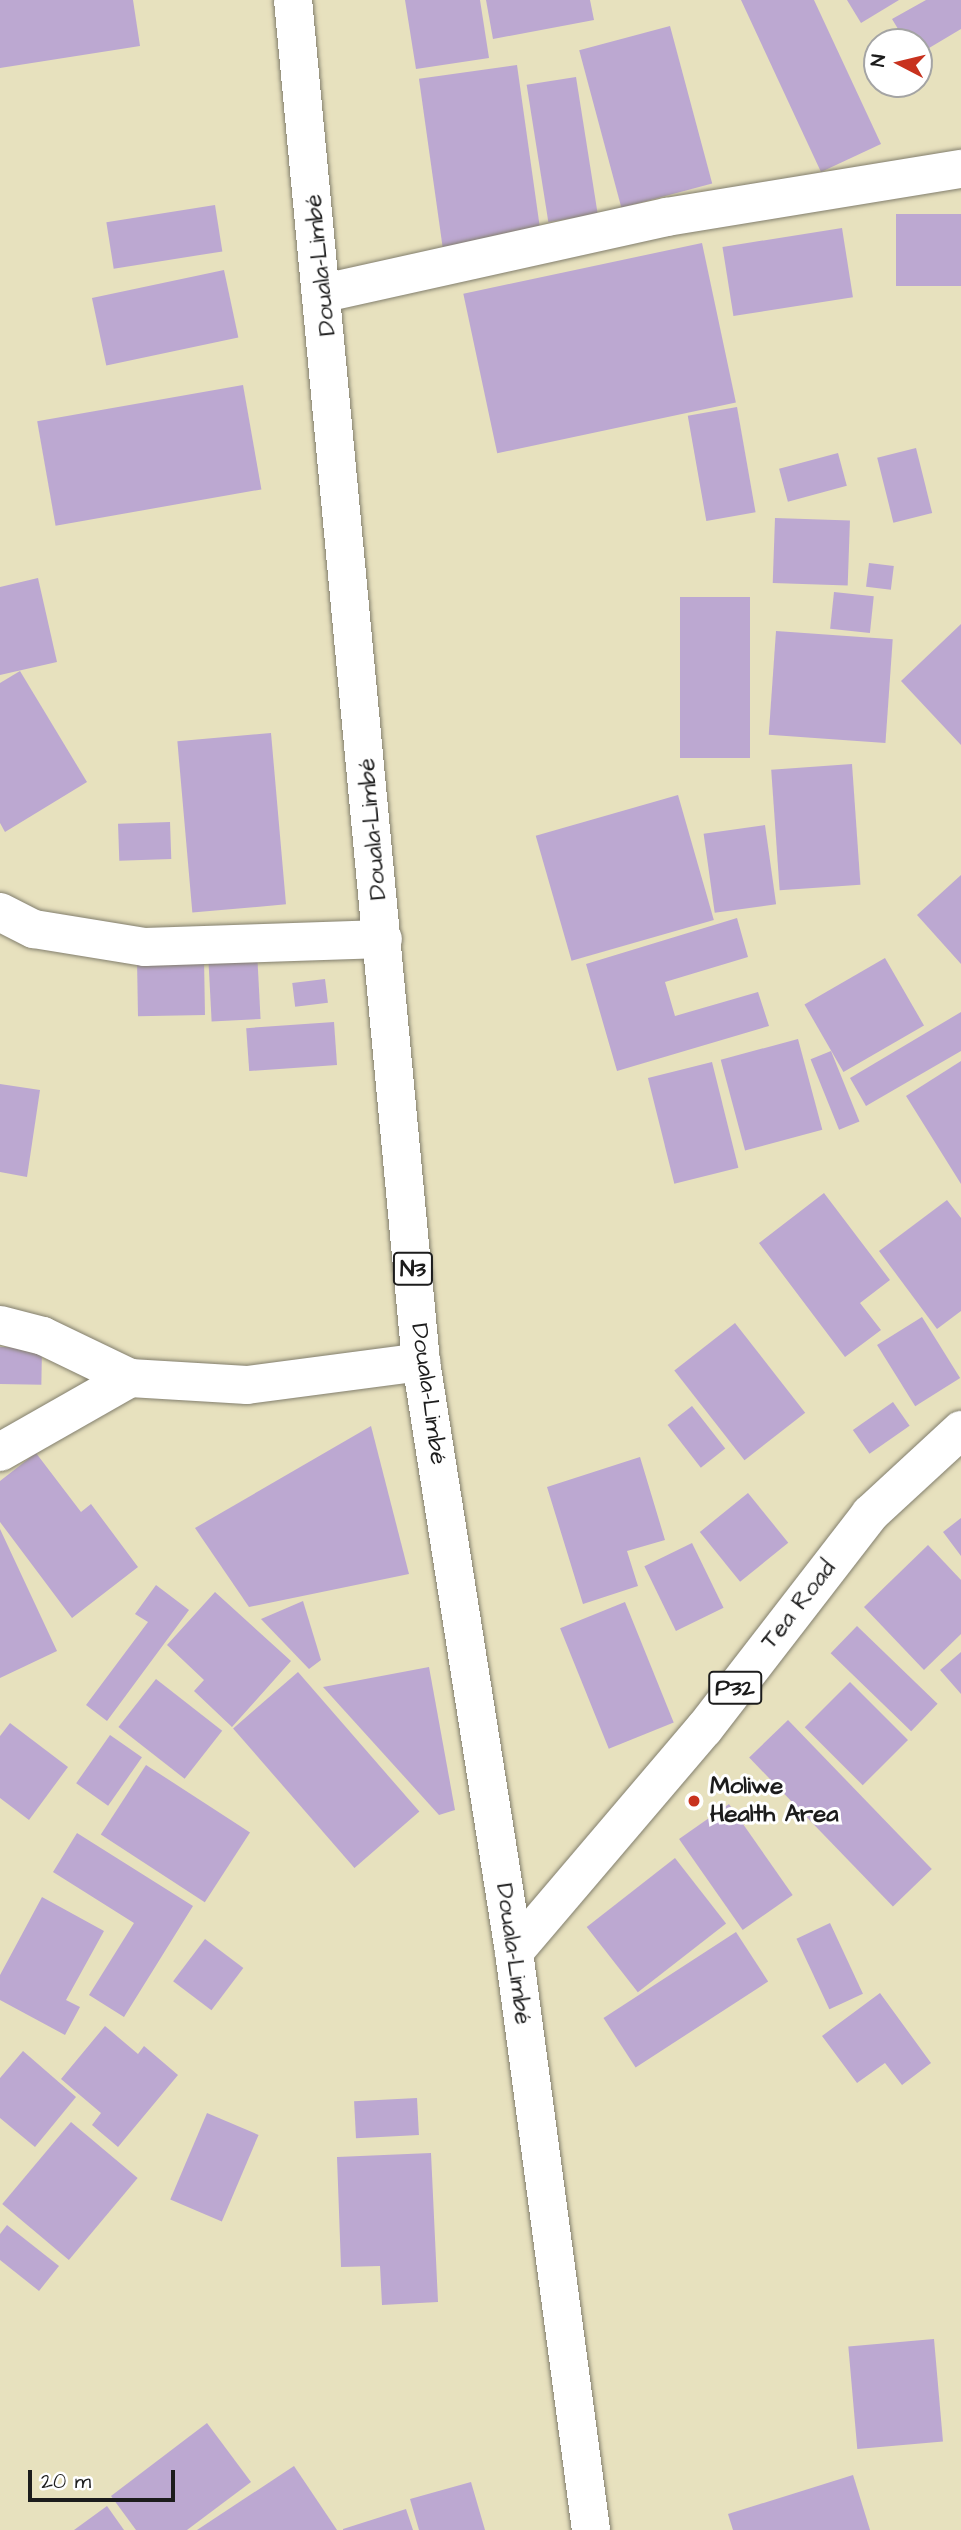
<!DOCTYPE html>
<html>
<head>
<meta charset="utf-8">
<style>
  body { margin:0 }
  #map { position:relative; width:961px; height:2530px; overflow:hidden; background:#e7e1be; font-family:"Architects Daughter",sans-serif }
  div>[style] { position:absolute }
  .building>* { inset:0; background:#bca8d1; transform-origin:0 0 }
  .roads { filter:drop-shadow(0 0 2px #827e6d) drop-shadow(0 0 2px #827e6d) }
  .minor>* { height:38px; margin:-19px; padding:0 19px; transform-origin:19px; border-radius:19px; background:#fff }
  .major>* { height:38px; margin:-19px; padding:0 19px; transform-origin:19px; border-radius:19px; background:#fff }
  .highway>* { height:38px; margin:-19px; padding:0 19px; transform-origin:19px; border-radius:19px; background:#fff }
  .dots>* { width:19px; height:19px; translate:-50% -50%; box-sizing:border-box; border:4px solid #fff; border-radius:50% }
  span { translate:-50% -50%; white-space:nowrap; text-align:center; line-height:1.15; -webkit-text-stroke:6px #fff; paint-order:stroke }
  .shield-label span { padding:2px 5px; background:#fff; border:2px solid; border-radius:5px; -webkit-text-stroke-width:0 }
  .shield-label { font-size:23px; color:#1c1c1c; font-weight:700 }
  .street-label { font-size:24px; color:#1c1c1c }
  .poi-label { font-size:24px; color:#1c1c1c; font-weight:700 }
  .left { translate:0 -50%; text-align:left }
  .north { position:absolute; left:863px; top:28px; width:70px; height:70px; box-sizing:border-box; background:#fff; border:2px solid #a4a4a4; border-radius:50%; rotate:277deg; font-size:19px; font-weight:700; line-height:28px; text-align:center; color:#1c1c1c }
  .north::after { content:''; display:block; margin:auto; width:24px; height:32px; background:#c8321e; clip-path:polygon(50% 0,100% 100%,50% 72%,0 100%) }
  .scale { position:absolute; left:28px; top:2470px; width:147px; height:32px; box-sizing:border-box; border:4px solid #1c1c1c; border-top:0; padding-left:9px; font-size:21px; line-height:24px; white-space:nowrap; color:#1c1c1c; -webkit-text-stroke:5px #fff; paint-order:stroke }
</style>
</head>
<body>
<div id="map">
  <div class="building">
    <div style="clip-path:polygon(0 0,133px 0,140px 46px,0 68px)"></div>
    <div style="clip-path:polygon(405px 0,480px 0,489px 58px,416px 69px)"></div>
    <div style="clip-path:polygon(486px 0,590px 0,594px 20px,493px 39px)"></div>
    <div style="clip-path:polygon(741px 0,814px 0,881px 144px,821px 172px)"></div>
    <div style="clip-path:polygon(847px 0,899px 0,861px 23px)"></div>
    <div style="clip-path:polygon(926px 0,961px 0,961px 29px,919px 54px,919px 42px,906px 42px,892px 19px)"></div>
    <div style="left:670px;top:26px;width:163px;height:94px;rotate:75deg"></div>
    <div style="left:517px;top:65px;width:170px;height:99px;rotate:82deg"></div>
    <div style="left:576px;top:77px;width:139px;height:50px;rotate:81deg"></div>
    <div style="left:215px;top:205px;width:47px;height:110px;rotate:81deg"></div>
    <div style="left:961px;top:214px;width:72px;height:65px;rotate:90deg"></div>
    <div style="left:842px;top:228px;width:70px;height:121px;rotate:81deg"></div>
    <div style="left:702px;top:243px;width:163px;height:244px;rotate:78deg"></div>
    <div style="left:224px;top:270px;width:69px;height:135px;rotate:78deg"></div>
    <div style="left:243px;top:385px;width:106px;height:209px;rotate:80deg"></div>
    <div style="left:737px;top:407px;width:107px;height:50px;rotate:80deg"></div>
    <div style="left:916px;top:448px;width:67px;height:40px;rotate:76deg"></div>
    <div style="left:838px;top:453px;width:34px;height:61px;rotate:75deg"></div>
    <div style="left:775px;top:518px;width:75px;height:65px;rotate:2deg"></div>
    <div style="left:869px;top:563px;width:25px;height:24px;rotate:7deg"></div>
    <div style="clip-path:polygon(38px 578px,57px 662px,0 675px,0 587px)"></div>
    <div style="left:834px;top:592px;width:40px;height:37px;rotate:6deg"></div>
    <div style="left:750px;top:597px;width:161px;height:70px;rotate:90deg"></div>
    <div style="clip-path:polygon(961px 624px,961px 745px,901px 681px)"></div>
    <div style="left:776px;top:631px;width:117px;height:104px;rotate:4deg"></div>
    <div style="clip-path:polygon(20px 671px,87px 782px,5px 832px,0 823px,0 683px)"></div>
    <div style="left:271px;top:733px;width:172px;height:94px;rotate:85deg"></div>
    <div style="left:852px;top:764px;width:121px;height:81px;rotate:86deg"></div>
    <div style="left:678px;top:795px;width:130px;height:148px;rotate:74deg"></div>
    <div style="left:170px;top:822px;width:37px;height:52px;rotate:88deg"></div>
    <div style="left:765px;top:825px;width:80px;height:62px;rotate:82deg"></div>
    <div style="clip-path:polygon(961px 875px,961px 964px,917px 915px)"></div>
    <div style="clip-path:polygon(737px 918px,748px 957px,665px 982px,675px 1016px,758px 992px,769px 1026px,617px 1071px,586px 964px)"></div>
    <div style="left:257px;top:951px;width:68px;height:49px;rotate:87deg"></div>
    <div style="left:204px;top:958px;width:57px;height:67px;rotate:89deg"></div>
    <div style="left:885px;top:958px;width:78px;height:93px;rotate:60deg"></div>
    <div style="left:325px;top:979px;width:24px;height:33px;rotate:83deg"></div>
    <div style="clip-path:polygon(961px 1012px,961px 1051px,866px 1106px,850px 1078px)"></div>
    <div style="left:334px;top:1022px;width:43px;height:88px;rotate:86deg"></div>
    <div style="left:798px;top:1039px;width:94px;height:80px;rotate:75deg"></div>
    <div style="left:831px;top:1051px;width:76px;height:22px;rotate:68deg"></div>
    <div style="clip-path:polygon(961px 1061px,961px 1184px,906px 1096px)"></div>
    <div style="left:712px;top:1062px;width:109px;height:66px;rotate:76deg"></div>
    <div style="clip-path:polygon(0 1084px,40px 1090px,27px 1177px,0 1172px)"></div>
    <div style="clip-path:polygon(824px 1193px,890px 1280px,860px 1303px,881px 1330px,845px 1357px,759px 1243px)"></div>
    <div style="clip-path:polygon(947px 1200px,961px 1218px,961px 1311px,937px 1329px,879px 1251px)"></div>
    <div style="left:922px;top:1317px;width:72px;height:53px;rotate:58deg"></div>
    <div style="left:735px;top:1323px;width:114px;height:77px;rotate:52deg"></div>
    <div style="left:0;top:1347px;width:42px;height:37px;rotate:1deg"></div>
    <div style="left:893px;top:1402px;width:29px;height:49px;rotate:55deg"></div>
    <div style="left:692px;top:1406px;width:54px;height:31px;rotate:52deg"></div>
    <div style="clip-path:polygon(371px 1426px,409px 1574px,249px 1607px,195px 1528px)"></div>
    <div style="clip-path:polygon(36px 1453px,81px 1512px,91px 1504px,138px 1567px,72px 1618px,0 1522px,0 1481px)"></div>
    <div style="clip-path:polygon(640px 1457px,665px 1540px,627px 1551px,638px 1586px,583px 1604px,547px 1487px)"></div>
    <div style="left:748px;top:1493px;width:64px;height:62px;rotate:51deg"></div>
    <div style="clip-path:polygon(961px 1518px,961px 1556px,943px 1532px)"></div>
    <div style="clip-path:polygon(0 1529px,57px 1651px,0 1678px)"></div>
    <div style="left:692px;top:1543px;width:72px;height:53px;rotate:64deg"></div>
    <div style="clip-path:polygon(928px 1545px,961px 1580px,961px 1634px,924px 1670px,864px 1607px)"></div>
    <div style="clip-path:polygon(156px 1585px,189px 1610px,107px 1721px,86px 1705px,148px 1622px,135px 1614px)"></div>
    <div style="clip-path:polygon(215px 1592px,291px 1661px,232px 1727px,194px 1691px,204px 1680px,167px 1645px)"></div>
    <div style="clip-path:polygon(303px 1601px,321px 1660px,309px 1669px,261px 1619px)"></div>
    <div style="left:625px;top:1602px;width:130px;height:70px;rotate:68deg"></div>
    <div style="left:857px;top:1626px;width:112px;height:38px;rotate:44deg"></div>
    <div style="clip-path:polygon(961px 1652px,961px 1694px,940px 1670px)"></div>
    <div style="clip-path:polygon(429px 1667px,455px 1810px,439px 1815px,323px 1687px)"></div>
    <div style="left:298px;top:1672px;width:185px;height:86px;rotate:49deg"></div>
    <div style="left:156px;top:1679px;width:84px;height:61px;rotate:38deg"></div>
    <div style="left:850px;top:1682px;width:82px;height:64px;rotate:45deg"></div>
    <div style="left:788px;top:1720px;width:207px;height:54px;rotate:46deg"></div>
    <div style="clip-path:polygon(10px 1723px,68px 1767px,29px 1820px,0 1798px,0 1736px)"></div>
    <div style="left:110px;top:1735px;width:39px;height:59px;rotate:35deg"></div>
    <div style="left:146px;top:1765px;width:124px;height:83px;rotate:33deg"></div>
    <div style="left:729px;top:1804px;width:111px;height:61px;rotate:55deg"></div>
    <div style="clip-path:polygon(77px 1833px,193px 1906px,124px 2017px,89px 1995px,134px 1923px,53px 1872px)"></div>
    <div style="left:675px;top:1858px;width:83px;height:112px;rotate:52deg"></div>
    <div style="clip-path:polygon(42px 1897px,104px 1931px,66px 2000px,80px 2007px,65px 2035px,0 2000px,0 1975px)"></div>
    <div style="left:830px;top:1923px;width:78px;height:37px;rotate:65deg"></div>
    <div style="left:736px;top:1932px;width:59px;height:158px;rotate:57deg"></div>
    <div style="left:205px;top:1939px;width:48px;height:53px;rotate:37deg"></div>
    <div style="clip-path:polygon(880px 1993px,931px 2063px,902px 2085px,885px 2063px,857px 2083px,822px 2036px)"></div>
    <div style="clip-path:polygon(105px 2026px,138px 2054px,144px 2046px,178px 2075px,118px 2147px,92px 2125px,101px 2113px,61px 2079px)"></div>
    <div style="clip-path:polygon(23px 2051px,76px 2097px,35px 2147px,0 2118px,0 2078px)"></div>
    <div style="left:417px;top:2098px;width:37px;height:63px;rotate:87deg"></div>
    <div style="left:207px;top:2113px;width:56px;height:94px;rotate:23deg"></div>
    <div style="left:71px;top:2122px;width:87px;height:107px;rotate:40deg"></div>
    <div style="clip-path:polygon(431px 2153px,438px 2302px,382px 2305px,380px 2266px,341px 2267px,337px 2157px)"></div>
    <div style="clip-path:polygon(7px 2225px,59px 2266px,39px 2291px,0 2260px,0 2234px)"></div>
    <div style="left:934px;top:2339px;width:103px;height:86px;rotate:85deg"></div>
    <div style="clip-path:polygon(207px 2423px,251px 2482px,187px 2530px,136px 2530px,111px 2496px)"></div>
    <div style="clip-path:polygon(294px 2466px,337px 2530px,197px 2530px)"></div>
    <div style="clip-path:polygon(853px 2475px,870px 2530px,733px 2530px,728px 2514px)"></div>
    <div style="clip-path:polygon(471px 2482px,485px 2530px,419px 2530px,410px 2499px)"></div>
    <div style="clip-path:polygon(107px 2506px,124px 2530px,74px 2530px)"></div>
    <div style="clip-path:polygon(406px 2509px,413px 2530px,343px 2530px,343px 2529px)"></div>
  </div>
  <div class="roads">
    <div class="minor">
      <div style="left:324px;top:293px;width:351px;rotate:-12.5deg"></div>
      <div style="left:667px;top:217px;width:298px;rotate:-9.3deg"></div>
      <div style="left:0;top:912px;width:38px;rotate:27deg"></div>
      <div style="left:34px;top:929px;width:112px;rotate:9.2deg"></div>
      <div style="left:145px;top:947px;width:238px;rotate:-1.9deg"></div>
      <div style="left:0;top:1325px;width:44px;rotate:14.3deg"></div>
      <div style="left:43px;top:1336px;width:97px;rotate:25.8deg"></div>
      <div style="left:130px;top:1378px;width:117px;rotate:3.4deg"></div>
      <div style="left:247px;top:1385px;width:176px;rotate:-7.5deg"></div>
      <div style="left:0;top:1452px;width:150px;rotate:-29.6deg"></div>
    </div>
    <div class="major">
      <div style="left:514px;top:1952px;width:293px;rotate:-49.6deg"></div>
      <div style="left:704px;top:1729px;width:272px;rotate:-52.3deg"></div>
      <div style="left:870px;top:1514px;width:124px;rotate:-42.7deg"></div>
    </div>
    <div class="highway">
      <div style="left:293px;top:0;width:1368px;rotate:84.63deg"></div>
      <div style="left:421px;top:1362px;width:597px;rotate:81.04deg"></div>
      <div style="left:514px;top:1952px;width:583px;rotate:82.41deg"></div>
    </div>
  </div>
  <div class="dots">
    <div style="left:694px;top:1801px;background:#c8321e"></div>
  </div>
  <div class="shield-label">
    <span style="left:413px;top:1269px">N3</span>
    <span style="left:735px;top:1688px">P32</span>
  </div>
  <div class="street-label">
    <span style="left:321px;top:265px;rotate:-96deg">Douala-Limbé</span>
    <span style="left:373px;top:829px;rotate:-95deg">Douala-Limbé</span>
    <span style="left:428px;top:1394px;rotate:82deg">Douala-Limbé</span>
    <span style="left:799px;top:1605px;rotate:-52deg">Tea Road</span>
    <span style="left:513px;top:1954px;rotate:82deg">Douala-Limbé</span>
  </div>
  <div class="poi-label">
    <span class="left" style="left:710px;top:1801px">Moliwe<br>Health Area</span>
  </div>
  <div class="north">N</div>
  <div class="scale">20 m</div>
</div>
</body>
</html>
